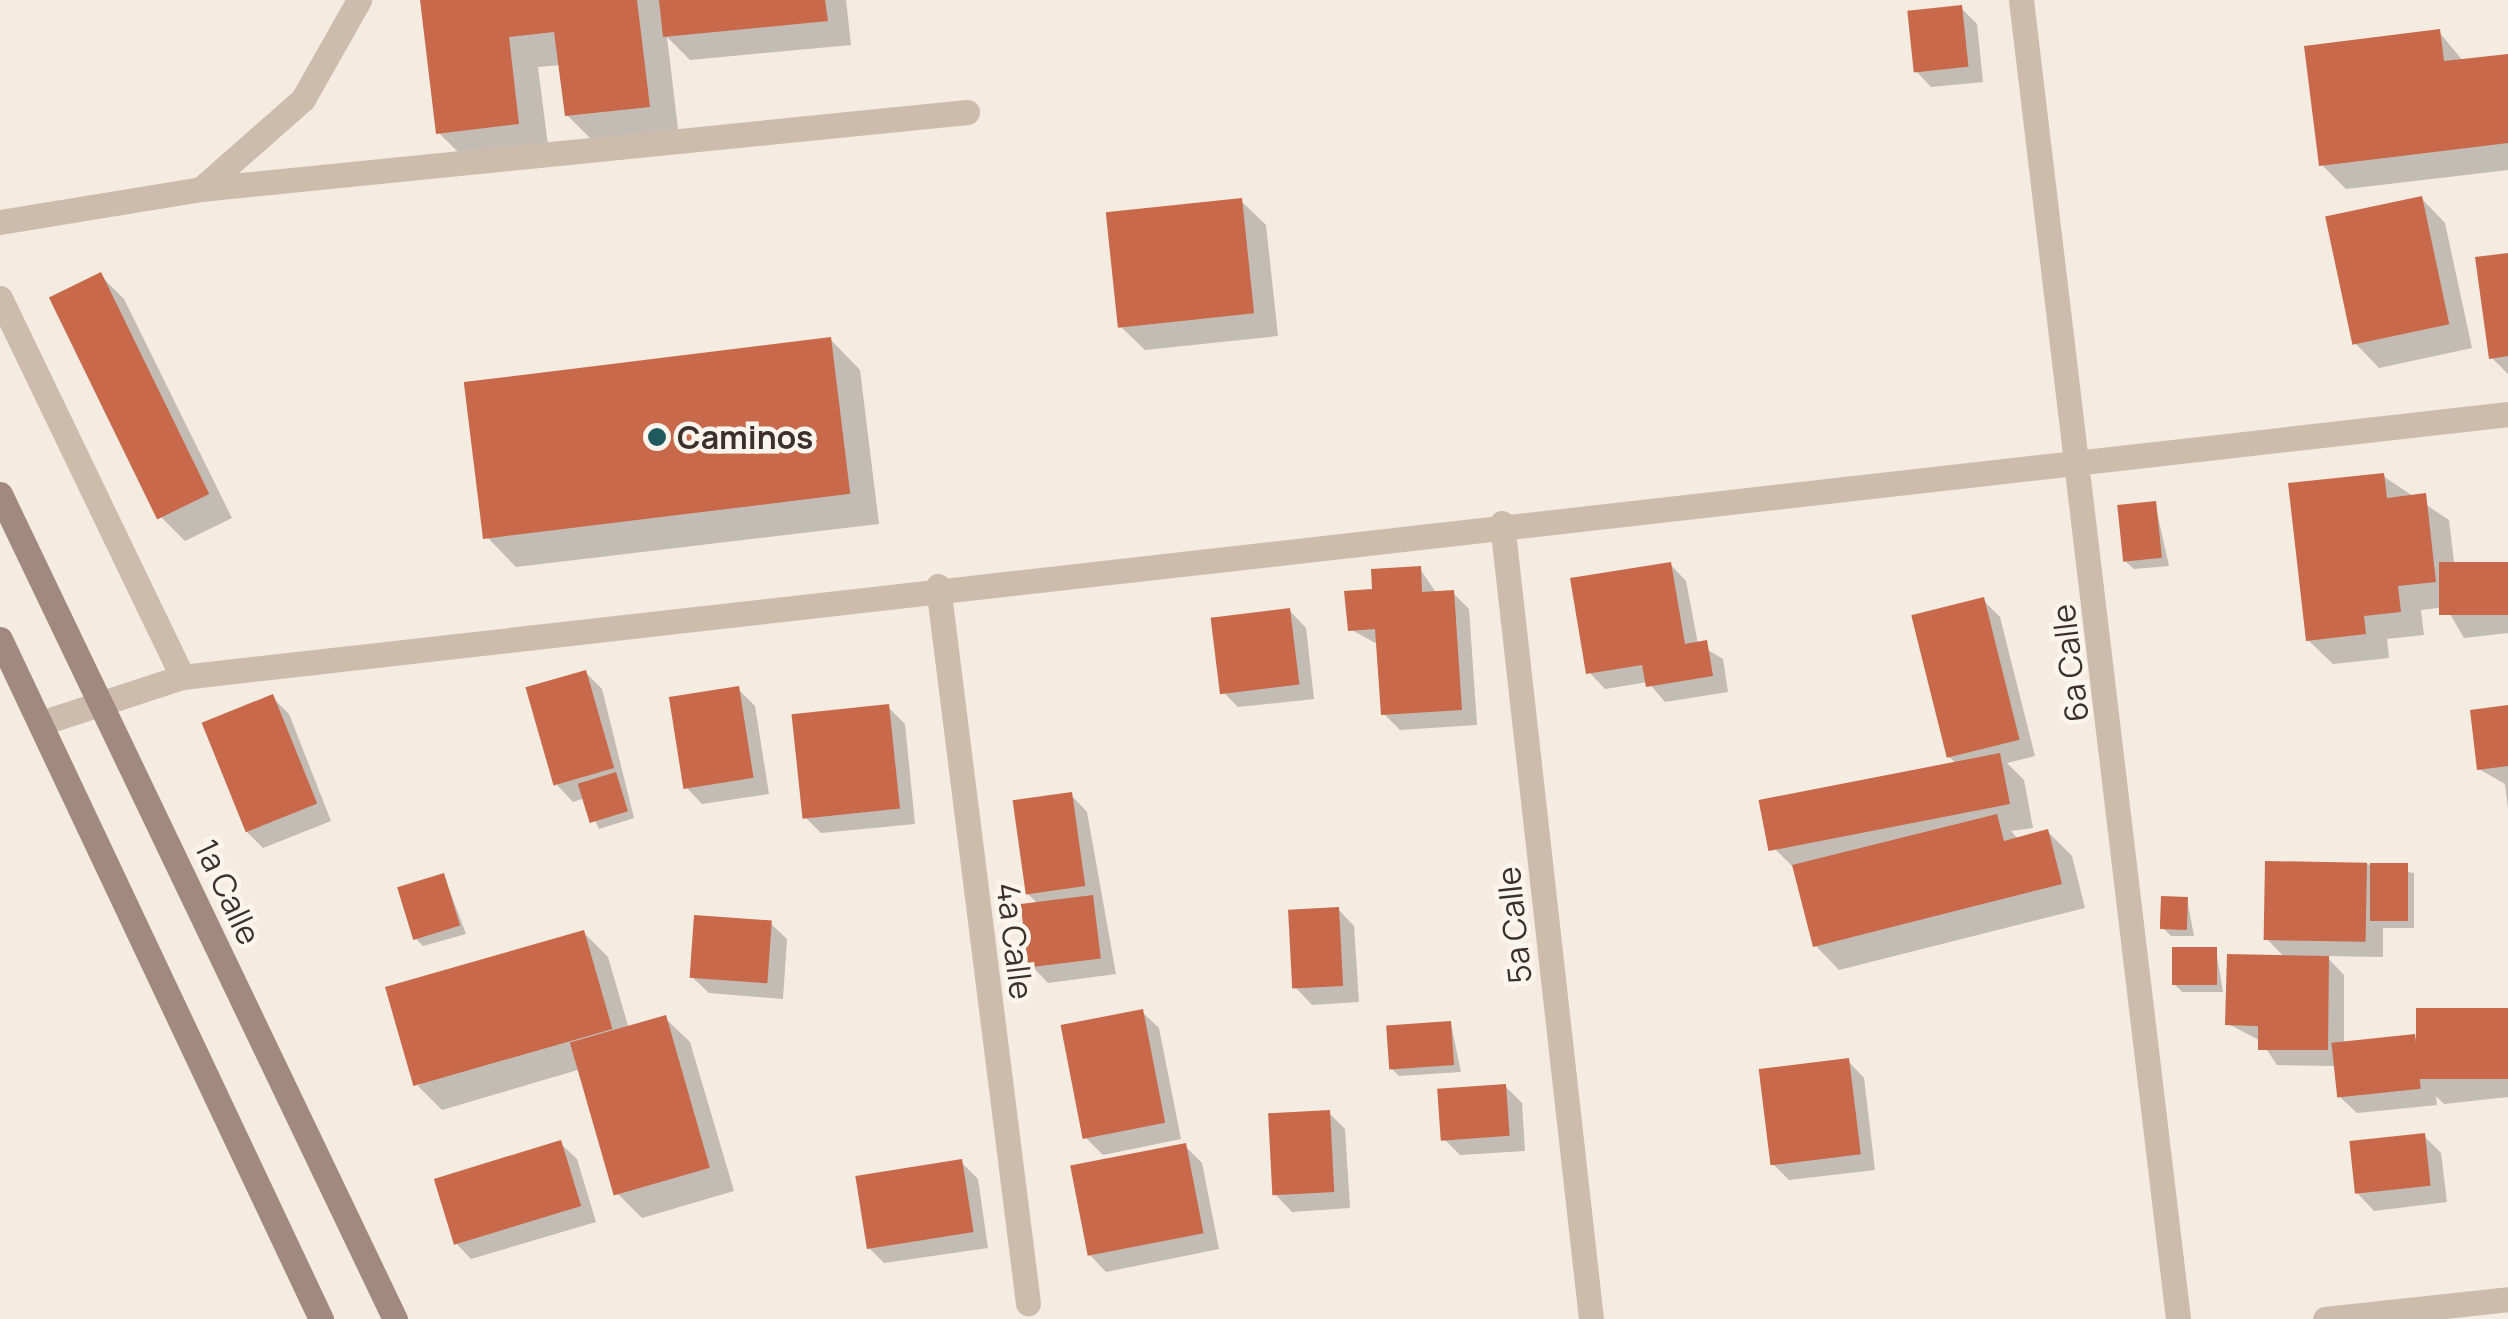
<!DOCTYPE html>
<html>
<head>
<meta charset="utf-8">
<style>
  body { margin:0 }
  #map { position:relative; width:2508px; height:1319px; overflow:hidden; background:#f4ebe1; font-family:Manrope,sans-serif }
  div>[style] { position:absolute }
  .shadow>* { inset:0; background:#0003 }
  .building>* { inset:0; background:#c8694b; transform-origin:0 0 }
  .lane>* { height:25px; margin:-12.5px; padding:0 12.5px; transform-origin:12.5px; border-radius:12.5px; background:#cdbbac }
  .street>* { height:25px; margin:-12.5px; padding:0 12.5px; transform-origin:12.5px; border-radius:12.5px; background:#cdbbac }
  .secondary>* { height:25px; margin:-12.5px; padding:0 12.5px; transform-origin:12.5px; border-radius:12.5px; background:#a18a7d }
  .dots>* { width:28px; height:28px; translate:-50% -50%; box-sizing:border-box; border:5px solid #fbf5ee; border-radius:50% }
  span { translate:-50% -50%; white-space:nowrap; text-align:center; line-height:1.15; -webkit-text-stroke:9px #fbf5ee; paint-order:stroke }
  .poi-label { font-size:32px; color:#3b302b; font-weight:700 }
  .left { translate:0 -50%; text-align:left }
  .street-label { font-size:32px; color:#3b302b }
</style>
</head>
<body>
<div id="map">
  <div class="shadow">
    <div style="clip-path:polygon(423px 0,846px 0,851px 45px,690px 60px,667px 37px,679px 137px,598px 146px,567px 115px,561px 65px,538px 67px,549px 153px,469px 163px,439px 133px)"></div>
    <div style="clip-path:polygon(1961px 8px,1977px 24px,1983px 82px,1931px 87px,1915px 70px)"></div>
    <div style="clip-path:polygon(2439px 32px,2464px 62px,2508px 57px,2508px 170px,2346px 189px,2322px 165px)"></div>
    <div style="clip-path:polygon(2421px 198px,2445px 223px,2472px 348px,2379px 368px,2355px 343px)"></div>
    <div style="clip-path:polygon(1241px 201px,1266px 225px,1278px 336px,1145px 350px,1120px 326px)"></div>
    <div style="clip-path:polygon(2508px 255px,2508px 374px,2492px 358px)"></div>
    <div style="clip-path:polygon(100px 275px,124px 299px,232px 518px,185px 541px,161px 517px)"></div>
    <div style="clip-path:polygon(830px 339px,860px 370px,879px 524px,516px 567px,486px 536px)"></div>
    <div style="clip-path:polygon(2383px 476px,2449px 520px,2455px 570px,2508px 564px,2508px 633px,2464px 638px,2446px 607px,2421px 610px,2424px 635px,2387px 639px,2389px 658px,2333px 664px,2308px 640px)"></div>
    <div style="clip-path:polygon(2155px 503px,2169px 566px,2134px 569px,2126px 562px)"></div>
    <div style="clip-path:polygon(1670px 564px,1686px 581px,1698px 644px,1723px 659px,1728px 692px,1665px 702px,1648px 682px,1605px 689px,1589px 672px)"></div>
    <div style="clip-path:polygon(1420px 569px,1437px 594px,1453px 593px,1469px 609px,1477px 725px,1400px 730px,1384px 714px,1379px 645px,1350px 629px,1375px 591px)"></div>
    <div style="clip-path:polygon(1983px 600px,2000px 617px,2035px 756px,2007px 763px,2024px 780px,2033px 828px,2011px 831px,2019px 840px,2048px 832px,2072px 856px,2085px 908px,1839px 970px,1815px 945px,1794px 868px,1770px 844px,1956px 763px,1949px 757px)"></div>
    <div style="clip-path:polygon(1290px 611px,1306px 628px,1314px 699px,1238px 707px,1221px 690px)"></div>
    <div style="clip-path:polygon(585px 672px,602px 689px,634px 818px,599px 829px,585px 798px,573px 802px,557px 785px)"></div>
    <div style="clip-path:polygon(738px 689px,755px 706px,769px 794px,702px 804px,686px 787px)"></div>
    <div style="clip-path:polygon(272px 697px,289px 714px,331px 821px,263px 848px,246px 831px)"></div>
    <div style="clip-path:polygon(888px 707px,905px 724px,915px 824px,821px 833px,804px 816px)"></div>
    <div style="clip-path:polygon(2508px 708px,2508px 809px,2505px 784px,2479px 769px)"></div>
    <div style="clip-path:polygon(1071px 795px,1087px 812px,1116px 974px,1048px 983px,1032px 966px,1039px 905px,1027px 893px)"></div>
    <div style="clip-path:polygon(2366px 864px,2414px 873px,2414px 928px,2383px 928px,2383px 957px,2326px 956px,2344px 975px,2344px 1045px,2414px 1037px,2422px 1045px,2508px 1010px,2508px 1097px,2444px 1104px,2436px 1096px,2437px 1105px,2357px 1113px,2340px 1097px,2336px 1066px,2277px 1065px,2261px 1041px,2228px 1024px,2285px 958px,2267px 939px)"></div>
    <div style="clip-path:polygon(444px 876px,466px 934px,423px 946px,415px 938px)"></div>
    <div style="clip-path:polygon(2187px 899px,2194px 936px,2171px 936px,2163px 928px)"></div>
    <div style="clip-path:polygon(1338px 909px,1354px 926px,1359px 1002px,1312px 1005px,1296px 988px)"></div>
    <div style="clip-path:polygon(770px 923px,787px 939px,783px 999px,709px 993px,692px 977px)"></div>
    <div style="clip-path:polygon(584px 933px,608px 957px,629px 1029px,665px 1018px,690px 1042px,734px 1191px,642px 1218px,618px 1194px,581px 1069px,442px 1110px,418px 1086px)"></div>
    <div style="clip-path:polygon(2216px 950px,2223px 992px,2182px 992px,2174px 984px)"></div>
    <div style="clip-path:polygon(1142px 1012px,1159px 1028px,1181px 1139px,1103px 1155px,1086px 1138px)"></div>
    <div style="clip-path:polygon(1451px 1024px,1461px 1072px,1399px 1076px,1391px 1068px)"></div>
    <div style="clip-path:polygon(1848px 1061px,1864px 1078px,1875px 1170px,1789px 1180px,1773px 1164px)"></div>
    <div style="clip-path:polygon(1505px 1086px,1522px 1103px,1525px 1151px,1460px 1155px,1443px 1138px)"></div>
    <div style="clip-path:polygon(1329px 1113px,1345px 1129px,1350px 1208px,1292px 1212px,1276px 1195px)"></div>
    <div style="clip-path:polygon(2424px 1136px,2441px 1153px,2447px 1202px,2374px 1211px,2358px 1194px)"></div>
    <div style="clip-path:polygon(560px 1143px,577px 1159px,596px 1222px,471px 1259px,455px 1242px)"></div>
    <div style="clip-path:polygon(1185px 1146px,1202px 1163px,1219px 1249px,1106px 1272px,1090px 1255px)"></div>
    <div style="clip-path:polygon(961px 1162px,978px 1179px,988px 1248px,884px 1263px,867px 1246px)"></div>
  </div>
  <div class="building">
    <div style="clip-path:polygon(420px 0,637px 0,650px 107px,565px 116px,554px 32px,509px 37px,519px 124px,436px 134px)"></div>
    <div style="clip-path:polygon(659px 0,825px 0,828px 21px,663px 37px)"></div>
    <div style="left:1962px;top:5px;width:62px;height:55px;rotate:84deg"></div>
    <div style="clip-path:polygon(2440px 29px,2444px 61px,2508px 54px,2508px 143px,2319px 166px,2304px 46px)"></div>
    <div style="left:2422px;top:196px;width:131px;height:99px;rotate:78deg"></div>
    <div style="left:1242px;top:198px;width:116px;height:137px;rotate:84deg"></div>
    <div style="clip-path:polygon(2508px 253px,2508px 356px,2489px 359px,2475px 257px)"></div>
    <div style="left:101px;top:272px;width:247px;height:58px;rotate:64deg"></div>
    <div style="left:831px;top:337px;width:158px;height:370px;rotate:83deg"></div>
    <div style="clip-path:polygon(2384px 473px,2387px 498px,2426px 493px,2436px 582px,2398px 586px,2401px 612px,2364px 616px,2366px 634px,2306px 641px,2288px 483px)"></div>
    <div style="left:2156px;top:501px;width:57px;height:39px;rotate:84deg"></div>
    <div style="clip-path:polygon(1671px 562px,1685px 644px,1707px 640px,1713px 676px,1646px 687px,1642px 665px,1586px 674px,1570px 578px)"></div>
    <div style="left:2508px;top:562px;width:53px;height:69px;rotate:90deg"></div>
    <div style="clip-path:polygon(1421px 566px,1422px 592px,1454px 590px,1462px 710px,1381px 715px,1375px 629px,1348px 631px,1344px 591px,1372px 589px,1371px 569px)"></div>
    <div style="left:1984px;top:597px;width:147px;height:75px;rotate:76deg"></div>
    <div style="left:1290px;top:608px;width:77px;height:80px;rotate:83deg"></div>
    <div style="left:586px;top:670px;width:102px;height:63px;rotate:74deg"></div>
    <div style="left:739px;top:686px;width:93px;height:71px;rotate:81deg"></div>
    <div style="left:273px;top:694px;width:118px;height:77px;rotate:68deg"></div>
    <div style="left:889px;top:704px;width:105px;height:98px;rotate:84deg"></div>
    <div style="clip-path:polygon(2508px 705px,2508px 766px,2477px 770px,2470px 710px)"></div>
    <div style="left:2000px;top:753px;width:52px;height:246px;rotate:79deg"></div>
    <div style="left:616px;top:772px;width:41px;height:40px;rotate:73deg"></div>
    <div style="left:1072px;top:792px;width:95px;height:60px;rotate:82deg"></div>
    <div style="clip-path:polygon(1997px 814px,2004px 841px,2048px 829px,2062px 884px,1813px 947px,1792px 865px)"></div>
    <div style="left:2265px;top:861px;width:102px;height:79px;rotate:1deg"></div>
    <div style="left:2370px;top:863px;width:38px;height:58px"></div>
    <div style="left:444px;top:873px;width:55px;height:49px;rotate:73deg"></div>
    <div style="left:1093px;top:895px;width:64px;height:73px;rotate:83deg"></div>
    <div style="left:2161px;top:896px;width:27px;height:33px;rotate:2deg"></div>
    <div style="left:1339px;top:907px;width:79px;height:51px;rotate:87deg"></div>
    <div style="left:694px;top:915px;width:78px;height:63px;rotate:4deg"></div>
    <div style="left:584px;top:930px;width:103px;height:207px;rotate:74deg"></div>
    <div style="left:2172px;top:947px;width:45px;height:38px"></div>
    <div style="clip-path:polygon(2227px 954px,2329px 956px,2328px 1050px,2258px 1050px,2258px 1026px,2225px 1025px)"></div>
    <div style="left:2508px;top:1008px;width:71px;height:92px;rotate:90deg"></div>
    <div style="left:1143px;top:1009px;width:116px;height:84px;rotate:79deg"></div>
    <div style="left:666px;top:1015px;width:159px;height:100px;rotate:74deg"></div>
    <div style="left:1451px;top:1021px;width:44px;height:65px;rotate:86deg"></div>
    <div style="left:2415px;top:1034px;width:55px;height:84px;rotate:84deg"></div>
    <div style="left:1849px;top:1058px;width:97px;height:91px;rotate:83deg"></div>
    <div style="left:1506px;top:1084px;width:52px;height:69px;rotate:86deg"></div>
    <div style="left:1330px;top:1110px;width:82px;height:62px;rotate:87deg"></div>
    <div style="left:2425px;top:1133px;width:53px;height:76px;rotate:84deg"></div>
    <div style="left:561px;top:1140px;width:69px;height:133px;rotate:73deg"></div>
    <div style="left:1186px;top:1143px;width:92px;height:118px;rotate:79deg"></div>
    <div style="left:962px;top:1159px;width:74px;height:108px;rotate:81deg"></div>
  </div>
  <div class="lane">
    <div style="left:201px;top:189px;width:136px;rotate:-41.4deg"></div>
    <div style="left:303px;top:99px;width:114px;rotate:-60.5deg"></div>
    <div style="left:0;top:222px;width:204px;rotate:-9.3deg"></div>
    <div style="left:201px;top:189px;width:770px;rotate:-5.74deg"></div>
  </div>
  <div class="street">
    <div style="left:2021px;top:0;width:1328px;rotate:83.21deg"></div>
    <div style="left:0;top:298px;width:420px;rotate:64.3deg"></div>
    <div style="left:1502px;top:523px;width:801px;rotate:83.62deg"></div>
    <div style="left:938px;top:586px;width:723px;rotate:82.85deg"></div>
    <div style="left:41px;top:723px;width:148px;rotate:-18.1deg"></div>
    <div style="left:182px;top:677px;width:2341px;rotate:-6.45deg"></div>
    <div style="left:2325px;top:1319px;width:184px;rotate:-6.2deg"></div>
  </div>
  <div class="secondary">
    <div style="left:0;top:494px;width:915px;rotate:64.42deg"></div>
    <div style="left:0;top:639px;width:752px;rotate:64.73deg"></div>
  </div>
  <div class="dots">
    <div style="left:657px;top:437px;background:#1f5a5e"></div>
  </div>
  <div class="poi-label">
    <span class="left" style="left:677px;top:437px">Caminos</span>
  </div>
  <div class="street-label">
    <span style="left:2070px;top:663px;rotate:-97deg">6a Calle</span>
    <span style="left:228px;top:892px;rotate:65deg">1a Calle</span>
    <span style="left:1514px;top:925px;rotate:-96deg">5a Calle</span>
    <span style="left:1015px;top:941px;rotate:83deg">4a Calle</span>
  </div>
</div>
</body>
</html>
